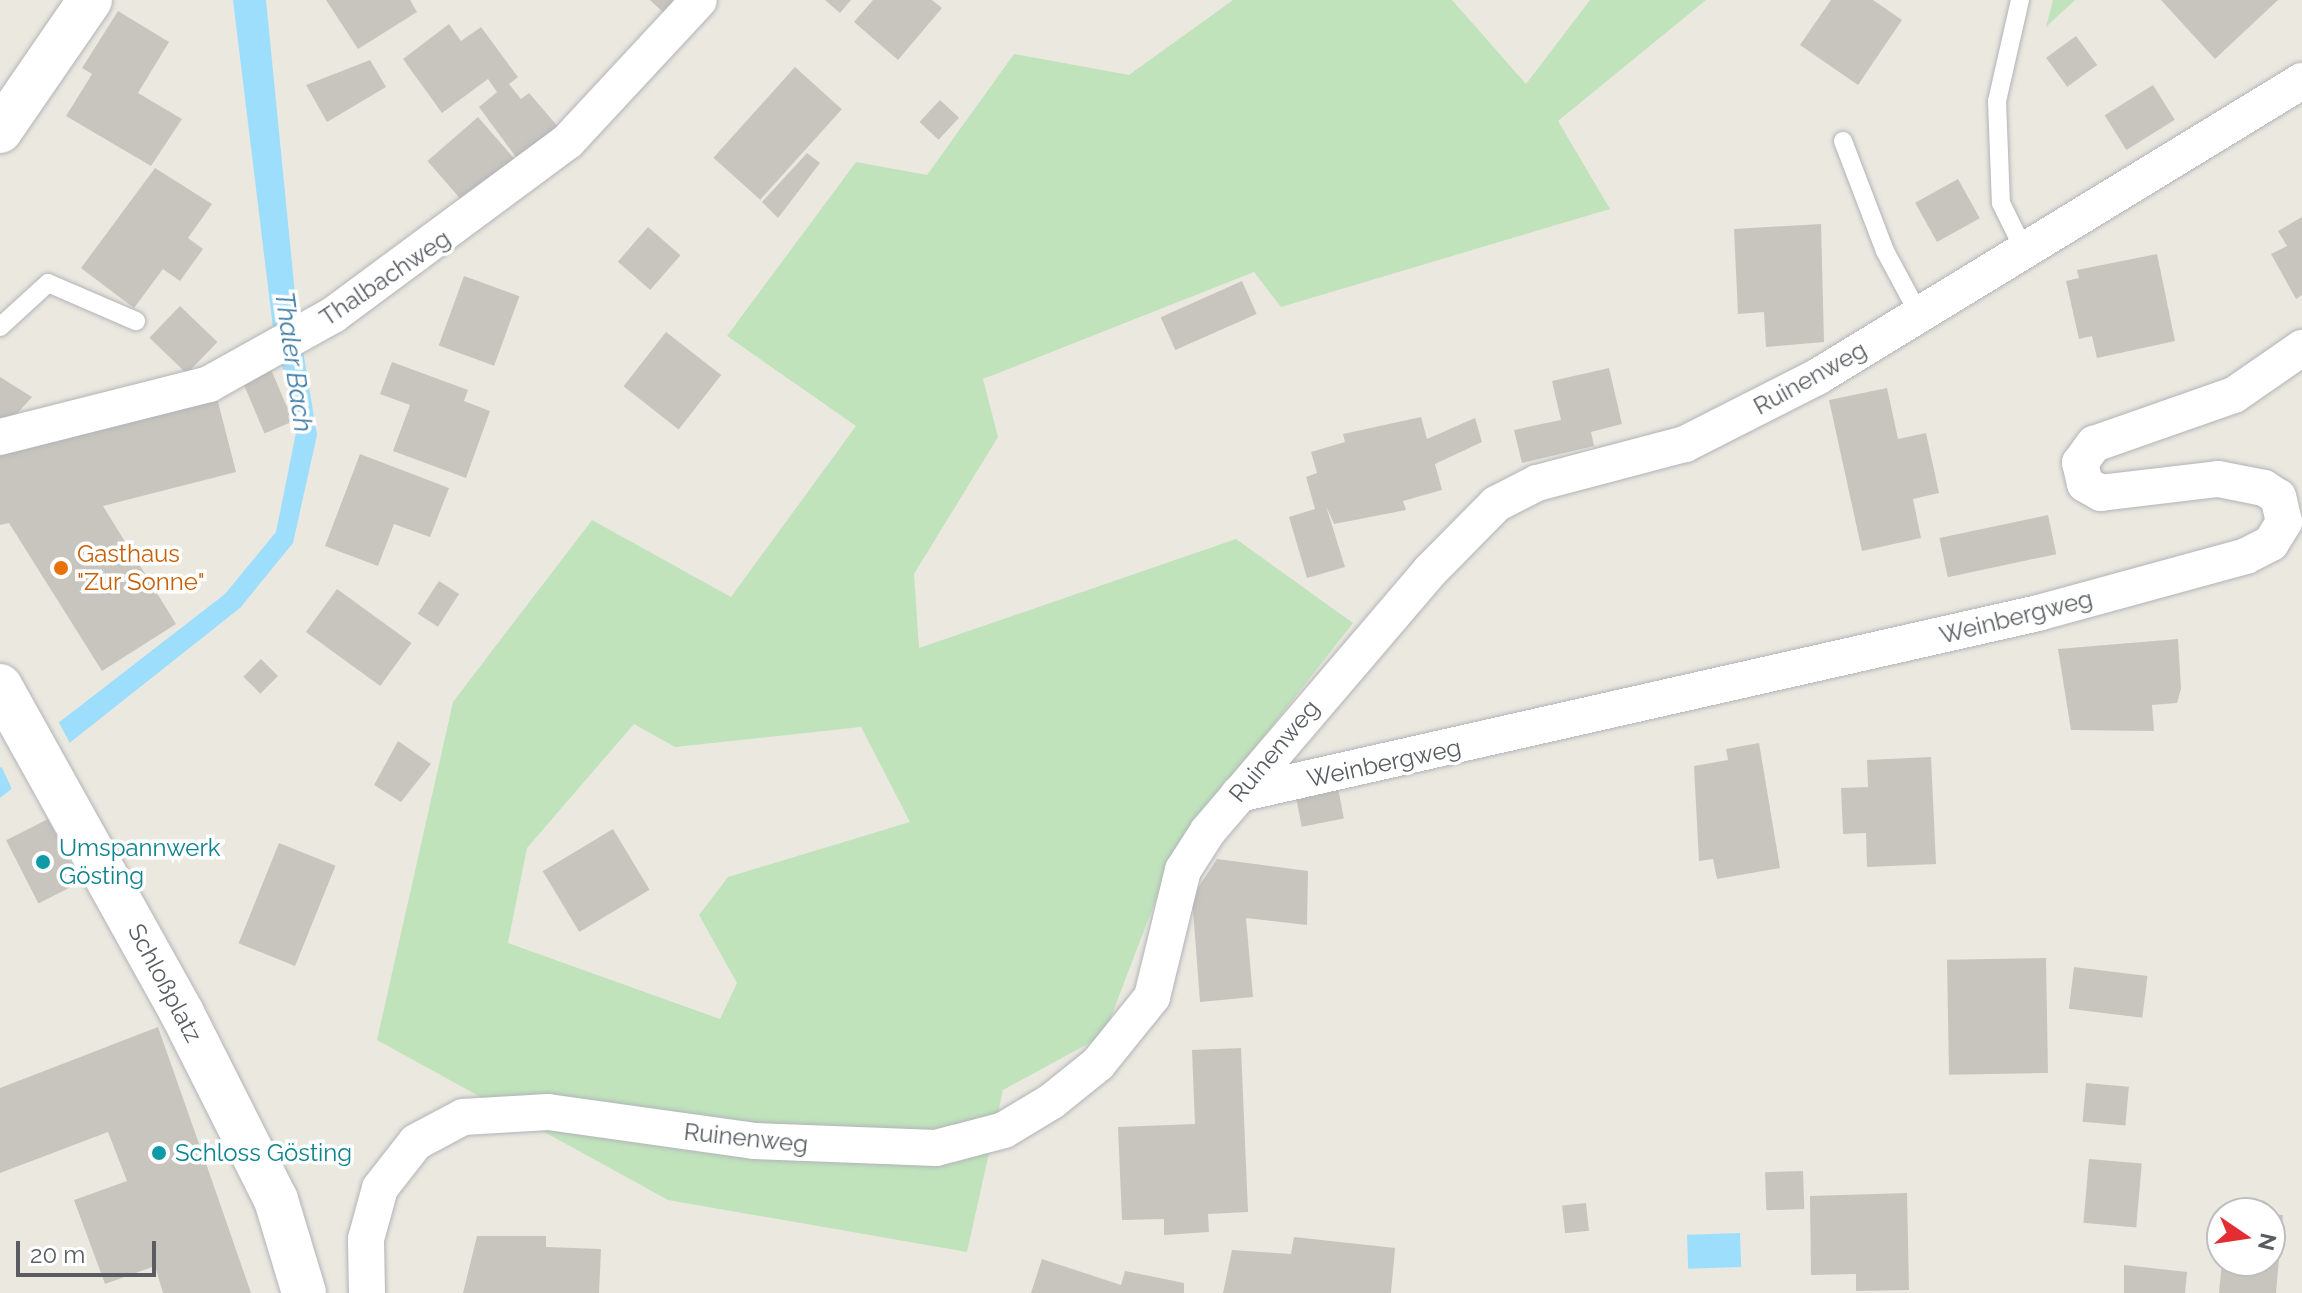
<!DOCTYPE html>
<html>
<head>
<meta charset="utf-8">
<style>
  body { margin:0 }
  #map { position:relative; width:2302px; height:1293px; overflow:hidden; background:#ebe8e0; font-family:Raleway,sans-serif }
  div>[style] { position:absolute }
  .green>* { inset:0; background:#c0e3bc }
  .water>* { inset:0; background:#9edefd; transform-origin:0 0 }
  .pier>* { inset:0; background:#ebe8e0 }
  .building>* { inset:0; background:#c8c5bf; transform-origin:0 0 }
  .roads { filter:drop-shadow(0 0 2px #b1b4b7) drop-shadow(0 0 2px #b1b4b7) }
  .lane>* { height:18px; margin:-9px; padding:0 9px; transform-origin:9px; border-radius:9px; background:#fff }
  .street>* { height:36px; margin:-18px; padding:0 18px; transform-origin:18px; border-radius:18px; background:#fff }
  .secondary>* { height:44px; margin:-22px; padding:0 22px; transform-origin:22px; border-radius:22px; background:#fff }
  .dots>* { width:22px; height:22px; translate:-50% -50%; box-sizing:border-box; border:4px solid #fff; border-radius:50% }
  span { translate:-50% -50%; white-space:nowrap; text-align:center; line-height:1.15; -webkit-text-stroke:7px #fff; paint-order:stroke }
  .street-label { font-size:24px; color:#595d61 }
  .food-label { font-size:24px; color:#c56008 }
  .left { translate:0 -50%; text-align:left }
  .culture-label { font-size:24px; color:#0d838f }
  .water-label { font-size:26px; color:#3c7aa5; font-style:italic }
  .north { position:absolute; left:2206px; top:1197px; width:80px; height:80px; box-sizing:border-box; background:#fff; border:2px solid #bdbec0; border-radius:50%; rotate:103deg; font-size:22px; font-weight:700; line-height:32px; text-align:center; color:#595d61 }
  .north::after { content:''; display:block; margin:auto; width:28px; height:36px; background:#e42d32; clip-path:polygon(50% 0,100% 100%,50% 72%,0 100%) }
  .scale { position:absolute; left:16px; top:1241px; width:140px; height:36px; box-sizing:border-box; border:4px solid #595d61; border-top:0; padding-left:10px; font-size:24px; line-height:28px; white-space:nowrap; color:#595d61; -webkit-text-stroke:6px #fff; paint-order:stroke }
</style>
</head>
<body>
<div id="map">
  <div class="green">
    <div style="clip-path:polygon(evenodd,1233px 0,1452px 0,1526px 84px,1590px 0,1706px 0,1558px 121px,1610px 209px,1281px 307px,1254px 272px,983px 379px,998px 437px,914px 574px,919px 648px,1236px 539px,1353px 623px,1175px 850px,1104px 1035px,1003px 1090px,967px 1252px,668px 1200px,377px 1040px,453px 702px,592px 520px,731px 597px,856px 426px,727px 336px,856px 162px,927px 175px,1014px 54px,1129px 75px,1233px 0,634px 724px,675px 747px,861px 727px,910px 822px,728px 877px,699px 915px,737px 983px,720px 1019px,508px 943px,527px 848px,634px 724px)"></div>
    <div style="clip-path:polygon(2053px 0,2075px 0,2046px 27px)"></div>
  </div>
  <div class="water">
    <div style="clip-path:polygon(233px 0,266px 0,297px 314px,317px 435px,293px 543px,240px 608px,0 798px,0 768px,225px 594px,276px 532px,297px 428px,273px 328px)"></div>
    <div style="left:1740px;top:1233px;width:34px;height:53px;rotate:88deg"></div>
  </div>
  <div class="pier">
    <div style="clip-path:polygon(57px 719px,72px 747px,14px 794px,0 763px)"></div>
  </div>
  <div class="building">
    <div style="clip-path:polygon(326px 0,410px 0,417px 12px,358px 49px)"></div>
    <div style="clip-path:polygon(650px 0,686px 0,668px 17px)"></div>
    <div style="clip-path:polygon(825px 0,851px 0,840px 13px)"></div>
    <div style="clip-path:polygon(873px 0,932px 0,942px 8px,898px 60px,854px 22px)"></div>
    <div style="clip-path:polygon(1831px 0,1873px 0,1902px 20px,1858px 85px,1800px 45px)"></div>
    <div style="clip-path:polygon(2161px 0,2278px 0,2215px 59px)"></div>
    <div style="clip-path:polygon(118px 11px,169px 42px,138px 93px,182px 119px,151px 166px,66px 116px,92px 74px,82px 68px)"></div>
    <div style="clip-path:polygon(449px 24px,461px 41px,481px 27px,518px 77px,509px 84px,521px 99px,529px 93px,560px 129px,521px 164px,479px 107px,497px 92px,488px 79px,442px 113px,403px 59px)"></div>
    <div style="left:2076px;top:36px;width:36px;height:37px;rotate:54deg"></div>
    <div style="clip-path:polygon(370px 60px,386px 87px,327px 122px,306px 85px)"></div>
    <div style="left:795px;top:67px;width:63px;height:122px;rotate:42deg"></div>
    <div style="left:2153px;top:85px;width:41px;height:57px;rotate:58deg"></div>
    <div style="left:940px;top:100px;width:26px;height:30px;rotate:43deg"></div>
    <div style="left:478px;top:117px;width:63px;height:67px;rotate:49deg"></div>
    <div style="clip-path:polygon(807px 153px,820px 163px,778px 218px,762px 202px)"></div>
    <div style="clip-path:polygon(155px 168px,212px 204px,188px 238px,203px 249px,180px 281px,163px 269px,134px 308px,81px 268px)"></div>
    <div style="left:1958px;top:179px;width:45px;height:49px;rotate:61deg"></div>
    <div style="clip-path:polygon(2302px 217px,2302px 295px,2296px 299px,2271px 254px,2287px 246px,2278px 231px)"></div>
    <div style="clip-path:polygon(1821px 224px,1824px 342px,1766px 347px,1764px 312px,1738px 314px,1734px 229px)"></div>
    <div style="left:648px;top:227px;width:43px;height:46px;rotate:41deg"></div>
    <div style="clip-path:polygon(2157px 254px,2175px 341px,2097px 358px,2092px 336px,2079px 339px,2066px 281px,2079px 278px,2077px 270px)"></div>
    <div style="left:464px;top:276px;width:59px;height:74px;rotate:20deg"></div>
    <div style="left:1242px;top:281px;width:36px;height:89px;rotate:66deg"></div>
    <div style="left:180px;top:306px;width:52px;height:44px;rotate:44deg"></div>
    <div style="left:666px;top:332px;width:70px;height:69px;rotate:38deg"></div>
    <div style="clip-path:polygon(392px 362px,468px 390px,464px 401px,490px 411px,466px 478px,393px 451px,410px 405px,380px 394px)"></div>
    <div style="left:270px;top:367px;width:59px;height:31px;rotate:67deg"></div>
    <div style="clip-path:polygon(1609px 368px,1622px 424px,1591px 432px,1594px 446px,1522px 463px,1514px 430px,1561px 420px,1552px 381px)"></div>
    <div style="clip-path:polygon(0 377px,32px 397px,13px 418px,0 420px)"></div>
    <div style="clip-path:polygon(1887px 388px,1898px 439px,1926px 433px,1939px 493px,1913px 499px,1921px 538px,1862px 551px,1829px 400px)"></div>
    <div style="clip-path:polygon(217px 398px,236px 472px,103px 506px,176px 624px,102px 671px,9px 523px,0 525px,0 453px)"></div>
    <div style="clip-path:polygon(1421px 417px,1427px 439px,1475px 418px,1482px 442px,1435px 464px,1442px 490px,1403px 501px,1406px 510px,1334px 524px,1326px 506px,1345px 567px,1307px 578px,1289px 517px,1315px 509px,1306px 477px,1317px 473px,1311px 452px,1345px 442px,1343px 434px)"></div>
    <div style="clip-path:polygon(360px 454px,449px 488px,430px 537px,394px 524px,378px 566px,325px 546px)"></div>
    <div style="left:2048px;top:515px;width:40px;height:111px;rotate:78deg"></div>
    <div style="left:439px;top:581px;width:24px;height:39px;rotate:33deg"></div>
    <div style="left:337px;top:589px;width:92px;height:53px;rotate:36deg"></div>
    <div style="clip-path:polygon(2178px 639px,2181px 689px,2177px 703px,2152px 705px,2154px 731px,2071px 730px,2058px 649px)"></div>
    <div style="left:261px;top:659px;width:24px;height:25px;rotate:45deg"></div>
    <div style="clip-path:polygon(398px 741px,431px 764px,401px 802px,374px 785px)"></div>
    <div style="clip-path:polygon(1759px 743px,1780px 868px,1717px 879px,1713px 859px,1699px 861px,1694px 766px,1728px 760px,1726px 749px)"></div>
    <div style="clip-path:polygon(1931px 757px,1936px 864px,1867px 867px,1866px 833px,1843px 834px,1841px 788px,1868px 787px,1867px 760px)"></div>
    <div style="left:1338px;top:788px;width:31px;height:43px;rotate:79deg"></div>
    <div style="left:48px;top:819px;width:71px;height:47px;rotate:63deg"></div>
    <div style="left:613px;top:829px;width:71px;height:82px;rotate:59deg"></div>
    <div style="left:279px;top:843px;width:61px;height:108px;rotate:22deg"></div>
    <div style="clip-path:polygon(1217px 859px,1308px 871px,1307px 925px,1246px 918px,1253px 997px,1200px 1002px,1192px 897px)"></div>
    <div style="left:2046px;top:958px;width:115px;height:99px;rotate:89deg"></div>
    <div style="left:2074px;top:967px;width:74px;height:42px;rotate:7deg"></div>
    <div style="clip-path:polygon(158px 1027px,217px 1195px,251px 1293px,163px 1293px,155px 1266px,105px 1284px,74px 1200px,127px 1181px,108px 1132px,0 1173px,0 1088px)"></div>
    <div style="clip-path:polygon(1241px 1048px,1248px 1212px,1208px 1214px,1209px 1232px,1164px 1235px,1164px 1219px,1122px 1220px,1118px 1127px,1195px 1124px,1192px 1050px)"></div>
    <div style="left:2086px;top:1083px;width:43px;height:39px;rotate:5deg"></div>
    <div style="left:2089px;top:1159px;width:53px;height:64px;rotate:5deg"></div>
    <div style="left:1803px;top:1171px;width:38px;height:38px;rotate:88deg"></div>
    <div style="clip-path:polygon(1907px 1193px,1909px 1290px,1856px 1291px,1856px 1274px,1811px 1275px,1810px 1196px)"></div>
    <div style="left:1586px;top:1203px;width:28px;height:24px;rotate:84deg"></div>
    <div style="clip-path:polygon(2270px 1214px,2283px 1215px,2276px 1293px,2219px 1293px,2222px 1261px,2270px 1261px)"></div>
    <div style="clip-path:polygon(477px 1236px,546px 1236px,546px 1247px,601px 1249px,599px 1293px,463px 1293px)"></div>
    <div style="clip-path:polygon(1294px 1237px,1395px 1248px,1391px 1293px,1223px 1293px,1232px 1250px,1291px 1254px)"></div>
    <div style="clip-path:polygon(1042px 1259px,1121px 1285px,1125px 1271px,1184px 1283px,1184px 1293px,1031px 1293px)"></div>
    <div style="clip-path:polygon(2124px 1265px,2187px 1272px,2185px 1293px,2124px 1293px)"></div>
  </div>
  <div class="roads">
    <div class="lane">
      <div style="left:2020px;top:0;width:104px;rotate:102.8deg"></div>
      <div style="left:1997px;top:101px;width:102px;rotate:87.8deg"></div>
      <div style="left:2001px;top:203px;width:57px;rotate:63.9deg"></div>
      <div style="left:1843px;top:141px;width:118px;rotate:69.1deg"></div>
      <div style="left:1885px;top:251px;width:74px;rotate:61.7deg"></div>
      <div style="left:0;top:327px;width:65px;rotate:-42.5deg"></div>
      <div style="left:48px;top:283px;width:96px;rotate:23.4deg"></div>
    </div>
    <div class="street">
      <div style="left:0;top:437px;width:216px;rotate:-14.2deg"></div>
      <div style="left:209px;top:384px;width:142px;rotate:-29.1deg"></div>
      <div style="left:333px;top:315px;width:292px;rotate:-36.5deg"></div>
      <div style="left:568px;top:141px;width:192px;rotate:-47.1deg"></div>
      <div style="left:1239px;top:794px;width:819px;rotate:-12.76deg"></div>
      <div style="left:2038px;top:613px;width:216px;rotate:-15.3deg"></div>
      <div style="left:2246px;top:556px;width:28px;rotate:-27deg"></div>
      <div style="left:2271px;top:543px;width:25px;rotate:-58deg"></div>
      <div style="left:2284px;top:522px;width:26px;rotate:-103deg"></div>
      <div style="left:2278px;top:497px;width:17px;rotate:-147deg"></div>
      <div style="left:2264px;top:488px;width:47px;rotate:-168.9deg"></div>
      <div style="left:2218px;top:479px;width:118px;rotate:173.2deg"></div>
      <div style="left:2101px;top:493px;width:18px;rotate:-151deg"></div>
      <div style="left:2085px;top:484px;width:22px;rotate:-103deg"></div>
      <div style="left:2080px;top:463px;width:24px;rotate:-54deg"></div>
      <div style="left:2094px;top:444px;width:148px;rotate:-19.3deg"></div>
      <div style="left:2234px;top:395px;width:83px;rotate:-34.7deg"></div>
      <div style="left:367px;top:1293px;width:54px;rotate:-91.1deg"></div>
      <div style="left:366px;top:1239px;width:53px;rotate:-74.6deg"></div>
      <div style="left:380px;top:1188px;width:58px;rotate:-52deg"></div>
      <div style="left:416px;top:1142px;width:53px;rotate:-28deg"></div>
      <div style="left:463px;top:1117px;width:85px;rotate:-3.4deg"></div>
      <div style="left:548px;top:1112px;width:208px;rotate:8deg"></div>
      <div style="left:754px;top:1141px;width:182px;rotate:2.2deg"></div>
      <div style="left:936px;top:1148px;width:70px;rotate:-14.8deg"></div>
      <div style="left:1004px;top:1130px;width:56px;rotate:-31.1deg"></div>
      <div style="left:1052px;top:1101px;width:59px;rotate:-38.8deg"></div>
      <div style="left:1098px;top:1064px;width:86px;rotate:-51.1deg"></div>
      <div style="left:1152px;top:997px;width:131px;rotate:-76.3deg"></div>
      <div style="left:1183px;top:870px;width:46px;rotate:-57.3deg"></div>
      <div style="left:1208px;top:831px;width:342px;rotate:-49.5deg"></div>
      <div style="left:1430px;top:571px;width:94px;rotate:-45.4deg"></div>
      <div style="left:1496px;top:504px;width:46px;rotate:-27.1deg"></div>
      <div style="left:1537px;top:483px;width:153px;rotate:-14.8deg"></div>
      <div style="left:1685px;top:444px;width:148px;rotate:-26.9deg"></div>
      <div style="left:1817px;top:377px;width:568px;rotate:-31.4deg"></div>
    </div>
    <div class="secondary">
      <div style="left:0;top:131px;width:159px;rotate:-55.5deg"></div>
      <div style="left:0;top:686px;width:374px;rotate:60.9deg"></div>
      <div style="left:182px;top:1013px;width:209px;rotate:63.3deg"></div>
      <div style="left:276px;top:1200px;width:97px;rotate:73.2deg"></div>
    </div>
  </div>
  <div class="dots">
    <div style="left:61px;top:568px;background:#e8710a"></div>
    <div style="left:43px;top:862px;background:#0f9aa8"></div>
    <div style="left:159px;top:1153px;background:#0f9aa8"></div>
  </div>
  <div class="street-label">
    <span style="left:385px;top:278px;rotate:-34deg">Thalbachweg</span>
    <span style="left:1810px;top:378px;rotate:-29deg">Ruinenweg</span>
    <span style="left:2016px;top:617px;rotate:-14deg">Weinbergweg</span>
    <span style="left:1274px;top:751px;rotate:-50deg">Ruinenweg</span>
    <span style="left:1384px;top:763px;rotate:-12deg">Weinbergweg</span>
    <span style="left:165px;top:983px;rotate:62deg">Schloßplatz</span>
    <span style="left:746px;top:1138px;rotate:6deg">Ruinenweg</span>
  </div>
  <div class="food-label">
    <span class="left" style="left:77px;top:568px">Gasthaus<br>"Zur Sonne"</span>
  </div>
  <div class="culture-label">
    <span class="left" style="left:59px;top:862px">Umspannwerk<br>Gösting</span>
    <span class="left" style="left:175px;top:1153px">Schloss Gösting</span>
  </div>
  <div class="water-label">
    <span style="left:293px;top:362px;rotate:82deg">Thaler Bach</span>
  </div>
  <div class="north">N</div>
  <div class="scale">20 m</div>
</div>
</body>
</html>
